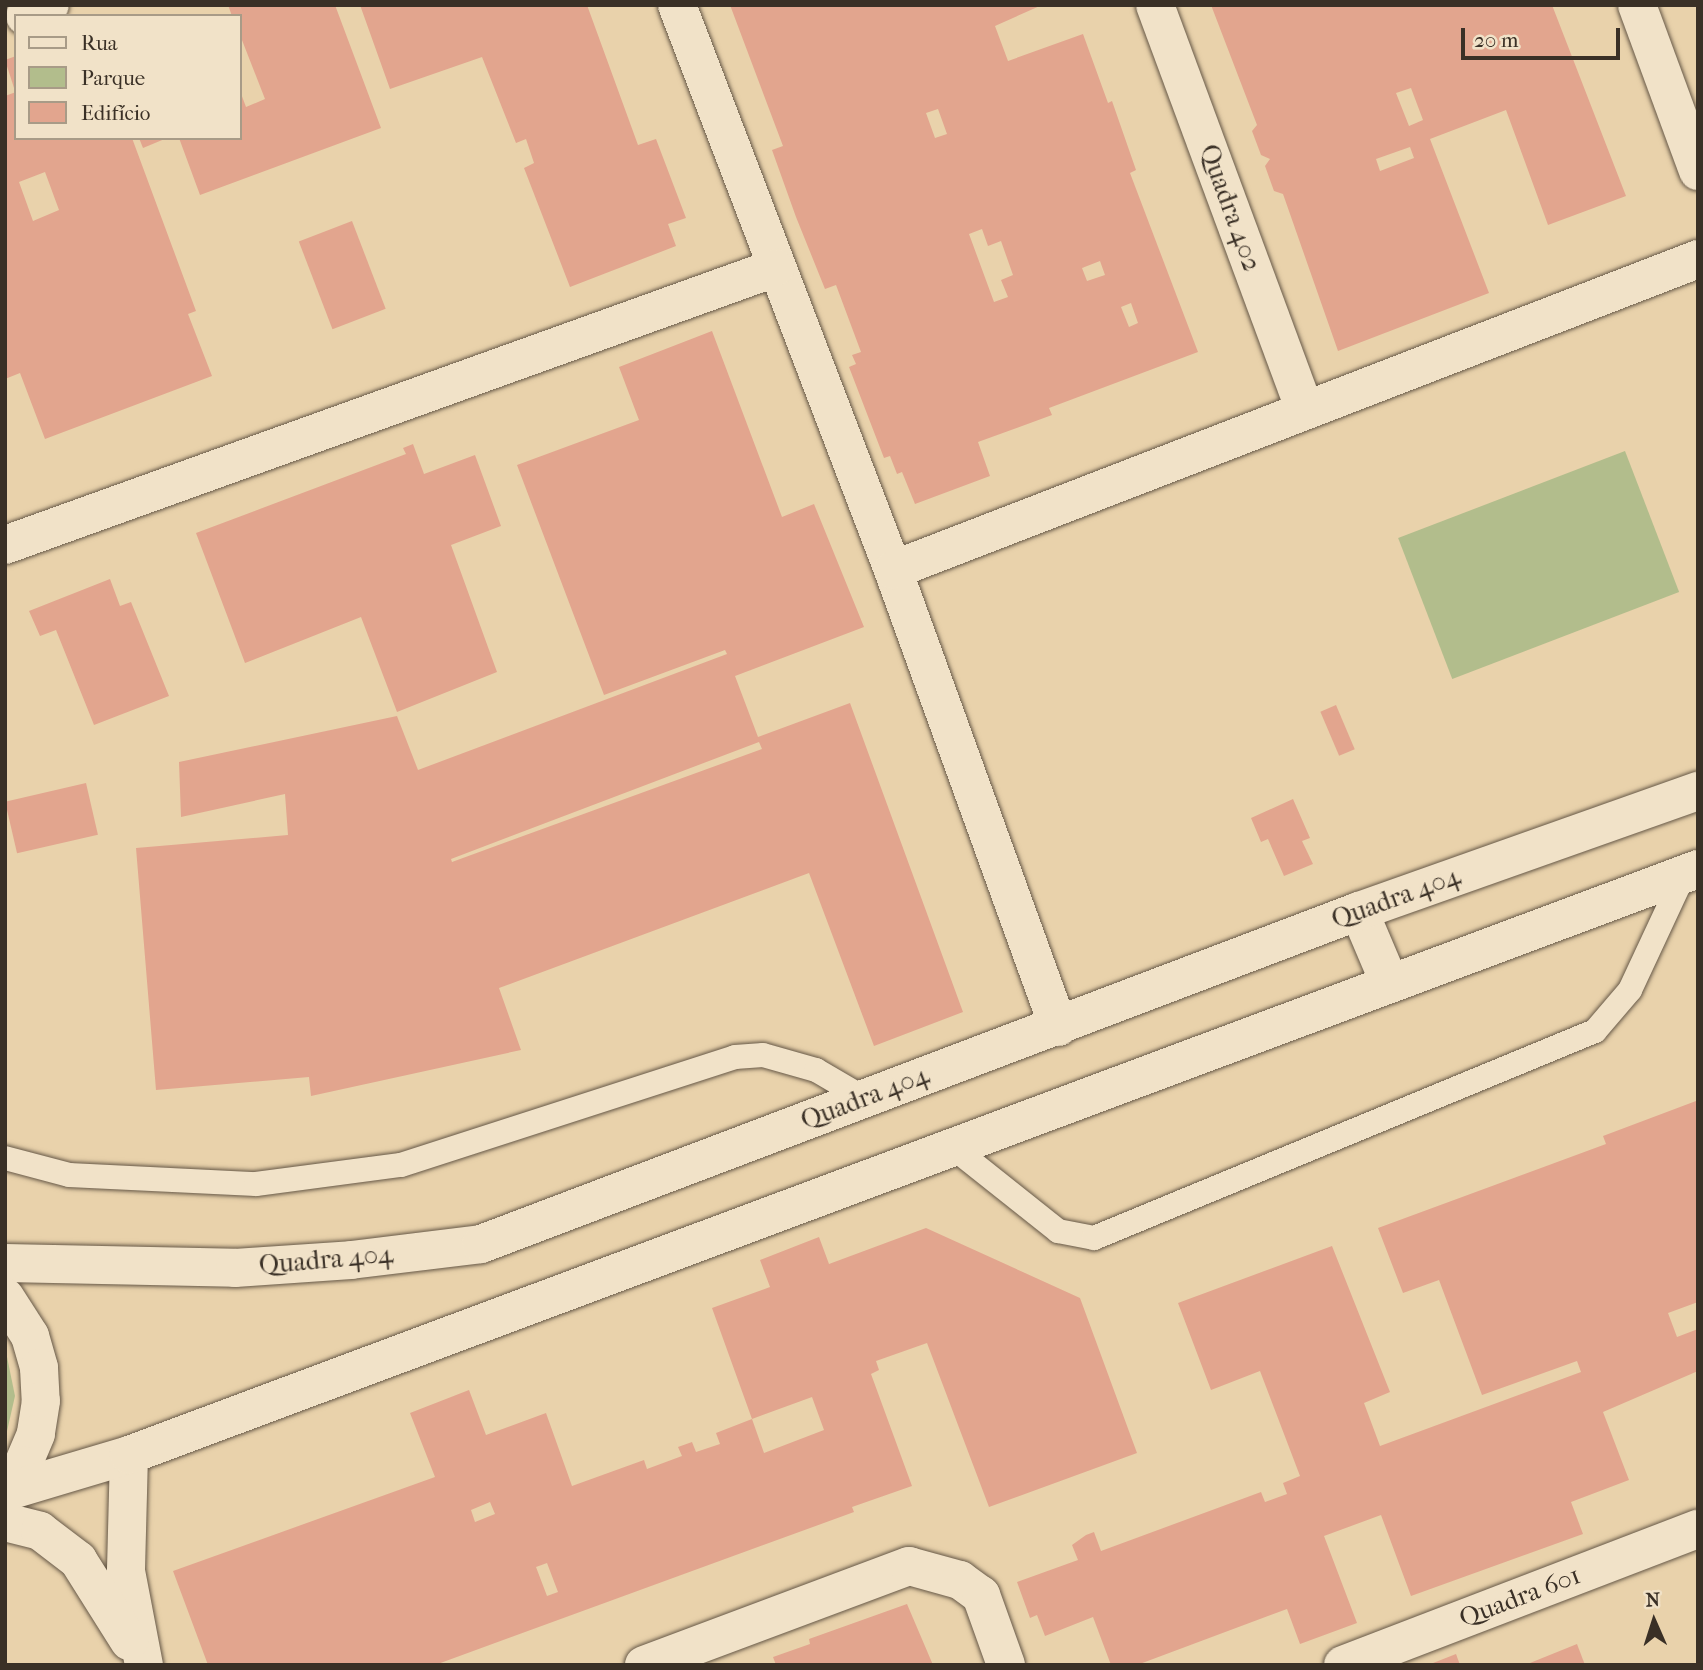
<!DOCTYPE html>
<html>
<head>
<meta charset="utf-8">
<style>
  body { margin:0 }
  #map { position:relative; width:1703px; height:1670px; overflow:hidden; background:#e9d2ab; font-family:"IM FELL French Canon",serif }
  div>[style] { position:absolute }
  .green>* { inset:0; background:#b2bd8c; transform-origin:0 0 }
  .building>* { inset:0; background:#e2a58e; transform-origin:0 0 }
  .roads { filter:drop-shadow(0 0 2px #665847) drop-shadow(0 0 2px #665847) }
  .lane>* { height:24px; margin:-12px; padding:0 12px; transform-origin:12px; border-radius:12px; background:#f1e2c8 }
  .street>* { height:38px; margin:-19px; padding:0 19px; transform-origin:19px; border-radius:19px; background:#f1e2c8 }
  .secondary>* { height:38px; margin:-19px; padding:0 19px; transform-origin:19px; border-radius:19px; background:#f1e2c8 }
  span { translate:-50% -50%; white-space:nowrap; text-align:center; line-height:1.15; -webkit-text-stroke:5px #f1e2c8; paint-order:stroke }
  .street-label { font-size:26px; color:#3a3026 }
  .frame { position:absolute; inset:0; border:7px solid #3a3026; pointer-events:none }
  .legend { position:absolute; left:14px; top:14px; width:228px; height:126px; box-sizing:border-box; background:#f1e2c8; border:2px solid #a89b87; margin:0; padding:9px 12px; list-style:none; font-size:21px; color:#3a3026 }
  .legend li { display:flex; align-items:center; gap:14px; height:35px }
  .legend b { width:35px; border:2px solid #a89b87 }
  .north { position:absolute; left:1619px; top:1586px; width:70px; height:70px; -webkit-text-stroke:5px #f1e2c8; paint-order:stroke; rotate:357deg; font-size:19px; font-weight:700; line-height:28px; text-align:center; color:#3a3026 }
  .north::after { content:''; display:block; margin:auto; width:24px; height:32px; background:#3a3026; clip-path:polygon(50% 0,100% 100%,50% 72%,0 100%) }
  .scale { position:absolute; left:1461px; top:28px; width:159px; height:32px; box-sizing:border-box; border:4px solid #3a3026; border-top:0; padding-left:9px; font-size:21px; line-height:24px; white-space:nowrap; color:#3a3026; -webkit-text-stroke:5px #f1e2c8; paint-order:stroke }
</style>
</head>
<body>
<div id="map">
  <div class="green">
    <div style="left:1625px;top:451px;width:151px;height:243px;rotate:69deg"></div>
    <div style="clip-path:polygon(5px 1347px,15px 1396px,5px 1440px)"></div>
  </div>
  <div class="building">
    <div style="clip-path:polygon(228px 5px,335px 5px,381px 128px,200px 195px,179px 138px,240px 138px,240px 91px,246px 107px,265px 99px,240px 35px,240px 16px,232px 16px)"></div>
    <div style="clip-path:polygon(360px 5px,587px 5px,638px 145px,656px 139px,686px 218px,668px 224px,676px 246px,570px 287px,524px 168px,534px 163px,526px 139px,516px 143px,482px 57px,390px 89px)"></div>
    <div style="clip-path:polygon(evenodd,730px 5px,1042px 5px,995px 26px,1008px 61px,1083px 34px,1108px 103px,1112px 101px,1136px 170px,1130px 173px,1198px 352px,1049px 408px,1052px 415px,978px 442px,990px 476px,915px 504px,902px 472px,897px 474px,890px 456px,884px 458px,849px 367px,856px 364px,852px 355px,861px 352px,836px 285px,825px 289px,796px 217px,772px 150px,783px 146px,730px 5px,938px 109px,947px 134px,935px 138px,926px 113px,938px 109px,730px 5px,982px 229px,988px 246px,1001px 241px,1013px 275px,1001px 280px,1008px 297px,994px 302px,969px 234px,982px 229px,730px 5px,1100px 261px,1105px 275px,1087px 281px,1082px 268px,1100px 261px,730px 5px,1131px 303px,1138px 323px,1129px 327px,1121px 307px,1131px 303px)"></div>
    <div style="clip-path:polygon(evenodd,1211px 5px,1552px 5px,1626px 196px,1548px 225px,1506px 110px,1430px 139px,1489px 293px,1338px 351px,1283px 194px,1274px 191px,1265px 166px,1270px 159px,1261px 155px,1252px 131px,1257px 125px,1211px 5px,1411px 88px,1423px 120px,1409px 126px,1396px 93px,1411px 88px,1211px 5px,1410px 147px,1414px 158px,1380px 171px,1376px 159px,1410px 147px)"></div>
    <div style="clip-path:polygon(16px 56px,16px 91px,15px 91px,5px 60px)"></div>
    <div style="clip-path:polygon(evenodd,16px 92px,16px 138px,132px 138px,196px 311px,188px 314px,212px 376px,45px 439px,20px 373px,5px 379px,5px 96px,16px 92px,45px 172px,59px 210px,33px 221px,19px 182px,45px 172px)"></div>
    <div style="clip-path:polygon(139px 138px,167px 138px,143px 148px)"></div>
    <div style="left:352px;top:221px;width:94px;height:57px;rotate:69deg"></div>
    <div style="clip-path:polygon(evenodd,712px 331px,782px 517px,814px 504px,864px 627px,735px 676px,758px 737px,850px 703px,963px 1012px,874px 1046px,809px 873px,499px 988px,521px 1050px,311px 1096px,309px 1077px,156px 1090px,136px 848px,288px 835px,285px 794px,181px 817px,179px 762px,397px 716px,418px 770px,727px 654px,725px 650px,604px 695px,517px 465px,639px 420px,619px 367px,712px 331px,759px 742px,762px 749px,452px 862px,451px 859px,759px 742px)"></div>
    <div style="clip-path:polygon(413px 444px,424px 474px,475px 455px,501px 526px,451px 545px,497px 672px,397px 712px,361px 617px,245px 663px,196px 533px,406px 454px,403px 448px)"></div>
    <div style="clip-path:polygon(110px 579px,120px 606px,131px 602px,169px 696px,94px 725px,56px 630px,40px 636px,29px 611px)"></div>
    <div style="left:1336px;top:705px;width:48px;height:17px;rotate:67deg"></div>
    <div style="left:86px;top:783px;width:53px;height:83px;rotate:77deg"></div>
    <div style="clip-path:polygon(1293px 799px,1310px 838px,1302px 841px,1313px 864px,1284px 876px,1268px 839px,1261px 842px,1251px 818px)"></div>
    <div style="clip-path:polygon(1696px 1101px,1698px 1302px,1668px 1313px,1677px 1337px,1698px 1329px,1698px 1371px,1603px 1412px,1629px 1480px,1571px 1502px,1583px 1534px,1411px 1596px,1381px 1515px,1324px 1536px,1357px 1623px,1300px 1644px,1287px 1609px,1137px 1665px,1111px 1665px,1093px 1617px,1045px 1636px,1037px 1615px,1030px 1618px,1017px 1582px,1078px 1560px,1072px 1545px,1086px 1535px,1094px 1532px,1101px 1551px,1261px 1492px,1265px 1502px,1287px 1494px,1283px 1483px,1300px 1476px,1260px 1371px,1211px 1390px,1178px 1303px,1332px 1246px,1390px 1392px,1364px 1403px,1380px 1446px,1581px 1372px,1577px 1361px,1482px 1395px,1439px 1280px,1403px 1293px,1378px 1228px,1606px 1144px,1603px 1136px)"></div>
    <div style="clip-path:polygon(evenodd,926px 1228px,1080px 1298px,1137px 1453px,989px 1507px,927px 1343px,876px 1361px,879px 1370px,871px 1374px,912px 1486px,852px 1507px,854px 1512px,435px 1665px,208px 1665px,173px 1571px,435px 1477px,410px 1413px,469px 1390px,486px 1435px,546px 1413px,572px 1486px,644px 1460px,647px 1469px,682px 1456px,678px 1447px,692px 1442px,696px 1452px,720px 1444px,716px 1433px,752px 1419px,764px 1453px,824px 1430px,812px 1397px,752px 1419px,712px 1308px,770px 1287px,760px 1260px,819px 1237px,829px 1264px,926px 1228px,490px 1502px,495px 1514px,475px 1522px,471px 1510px,490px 1502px,926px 1228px,547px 1563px,558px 1592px,547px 1596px,536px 1567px,547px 1563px)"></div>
    <div style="clip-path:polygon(907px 1604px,933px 1665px,776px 1665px,773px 1657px,810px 1644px,809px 1639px)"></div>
    <div style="clip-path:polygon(1577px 1644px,1585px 1665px,1525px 1665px)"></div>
    <div style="clip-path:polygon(1456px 1654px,1460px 1665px,1428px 1665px)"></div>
  </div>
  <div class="roads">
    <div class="lane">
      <div style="left:955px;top:1149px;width:132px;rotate:38.5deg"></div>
      <div style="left:1058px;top:1231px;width:37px;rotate:11deg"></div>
      <div style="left:1094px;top:1238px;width:542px;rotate:-22.45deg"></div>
      <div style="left:1595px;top:1031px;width:54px;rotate:-49.5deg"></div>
      <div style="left:1630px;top:990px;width:128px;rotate:-65deg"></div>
      <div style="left:5px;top:1158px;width:66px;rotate:14.9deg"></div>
      <div style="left:69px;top:1175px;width:187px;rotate:2.8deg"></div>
      <div style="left:256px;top:1184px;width:146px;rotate:-7.5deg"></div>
      <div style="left:401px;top:1165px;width:351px;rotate:-17.9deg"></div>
      <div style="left:735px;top:1057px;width:28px;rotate:-4deg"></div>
      <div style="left:763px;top:1055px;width:55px;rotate:15.8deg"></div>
      <div style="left:816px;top:1070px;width:56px;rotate:30.3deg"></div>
    </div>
    <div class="street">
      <div style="left:677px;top:5px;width:605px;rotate:69.08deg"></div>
      <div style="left:893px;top:570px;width:486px;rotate:70.1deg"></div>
      <div style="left:1155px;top:5px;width:432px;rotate:69.7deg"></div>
      <div style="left:1637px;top:5px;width:177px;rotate:69.8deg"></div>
      <div style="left:25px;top:16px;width:27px;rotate:-24deg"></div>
      <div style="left:5px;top:545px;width:818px;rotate:-19.79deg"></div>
      <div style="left:893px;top:570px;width:863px;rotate:-21.12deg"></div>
      <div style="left:129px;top:1455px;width:116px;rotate:91.5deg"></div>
      <div style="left:126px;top:1571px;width:96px;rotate:79.2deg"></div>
      <div style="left:5px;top:1522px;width:36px;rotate:14deg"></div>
      <div style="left:40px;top:1531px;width:48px;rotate:37.3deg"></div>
      <div style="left:78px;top:1560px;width:96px;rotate:57.8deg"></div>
      <div style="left:644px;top:1665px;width:283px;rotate:-20.5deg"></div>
      <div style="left:909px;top:1566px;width:53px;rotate:15.4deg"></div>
      <div style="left:960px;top:1580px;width:26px;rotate:36deg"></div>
      <div style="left:981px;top:1595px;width:74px;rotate:70.3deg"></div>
      <div style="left:1343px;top:1665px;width:380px;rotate:-21deg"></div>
    </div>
    <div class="secondary">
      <div style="left:1359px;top:911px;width:79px;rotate:67deg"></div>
      <div style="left:5px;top:1263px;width:230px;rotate:1.2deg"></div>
      <div style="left:235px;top:1268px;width:116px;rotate:-3.9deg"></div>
      <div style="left:351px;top:1260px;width:131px;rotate:-7deg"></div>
      <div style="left:481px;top:1244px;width:939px;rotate:-20.77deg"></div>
      <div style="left:1359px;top:911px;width:360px;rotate:-19.5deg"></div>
      <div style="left:5px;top:1297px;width:46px;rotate:57.3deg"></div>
      <div style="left:30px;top:1336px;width:33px;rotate:74deg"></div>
      <div style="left:39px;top:1368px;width:33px;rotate:87deg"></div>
      <div style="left:41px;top:1401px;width:33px;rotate:99deg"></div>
      <div style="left:36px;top:1434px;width:34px;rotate:113deg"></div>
      <div style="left:23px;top:1465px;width:32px;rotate:125deg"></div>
      <div style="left:5px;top:1492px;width:129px;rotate:-16.6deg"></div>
      <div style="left:129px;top:1455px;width:1675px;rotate:-20.48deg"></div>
    </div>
  </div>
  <div class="street-label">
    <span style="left:1230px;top:208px;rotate:70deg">Quadra 402</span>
    <span style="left:1396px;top:898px;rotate:-20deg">Quadra 404</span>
    <span style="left:865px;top:1098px;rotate:-21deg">Quadra 404</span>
    <span style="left:326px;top:1260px;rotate:-5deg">Quadra 404</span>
    <span style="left:1520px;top:1597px;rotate:-21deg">Quadra 601</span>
  </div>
  <div class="frame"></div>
  <ul class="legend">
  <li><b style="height:9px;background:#f1e2c8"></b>Rua</li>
  <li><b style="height:19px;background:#b2bd8c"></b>Parque</li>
  <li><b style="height:19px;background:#e2a58e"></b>Edifício</li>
  </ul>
  <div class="north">N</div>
  <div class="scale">20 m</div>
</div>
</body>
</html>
